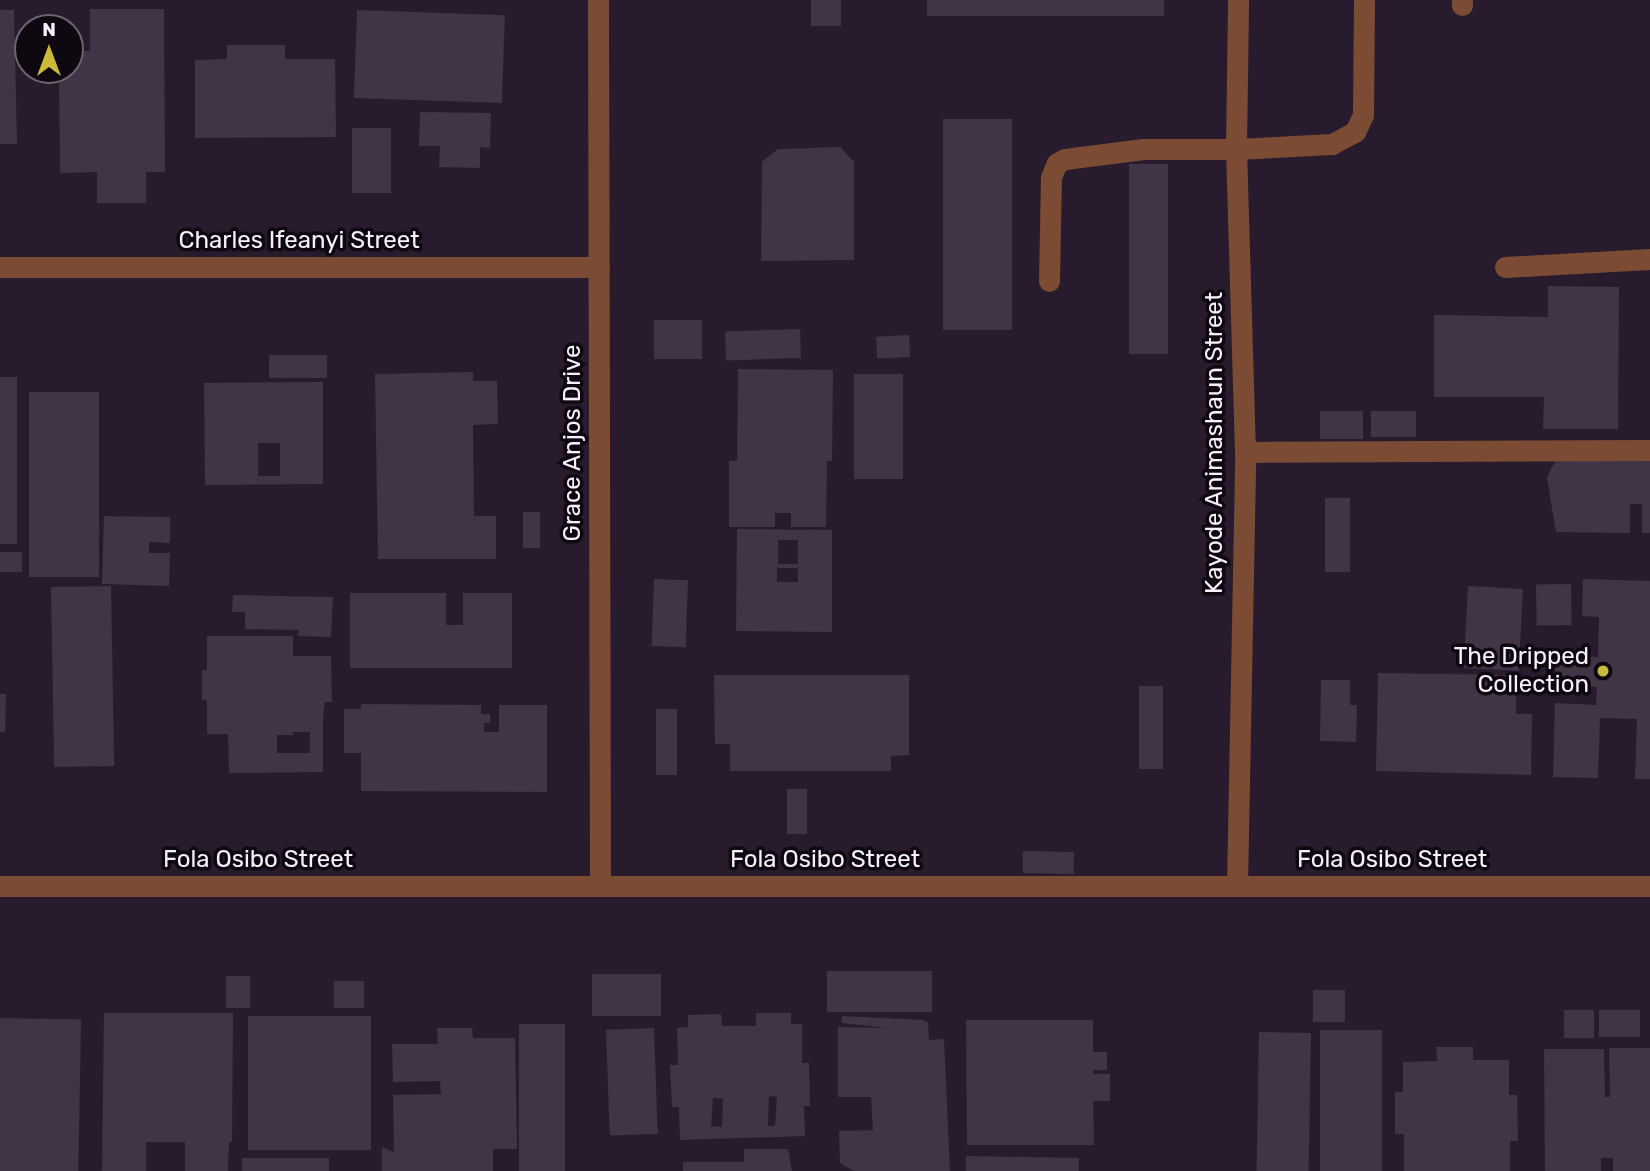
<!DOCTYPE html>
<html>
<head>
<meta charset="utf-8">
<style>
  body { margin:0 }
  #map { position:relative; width:1650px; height:1171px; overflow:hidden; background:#281b2d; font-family:Rubik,sans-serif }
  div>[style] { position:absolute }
  .building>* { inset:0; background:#423447; transform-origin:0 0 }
  .service>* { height:21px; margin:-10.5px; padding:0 10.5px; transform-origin:10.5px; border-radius:10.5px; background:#7b4c33 }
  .minor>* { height:21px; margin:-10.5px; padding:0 10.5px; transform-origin:10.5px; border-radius:10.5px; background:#7b4c33 }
  .tertiary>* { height:21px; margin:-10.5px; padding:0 10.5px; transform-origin:10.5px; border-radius:10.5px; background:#7b4c33 }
  .dots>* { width:19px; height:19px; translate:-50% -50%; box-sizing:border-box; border:4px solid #0e0810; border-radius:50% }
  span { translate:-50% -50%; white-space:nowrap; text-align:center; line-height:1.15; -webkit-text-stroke:7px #0e0810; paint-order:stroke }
  .street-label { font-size:24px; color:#f9f0fd }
  .poi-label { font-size:24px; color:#f9f0fd }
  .right { translate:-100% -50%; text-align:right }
  .north { position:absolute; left:14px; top:14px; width:70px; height:70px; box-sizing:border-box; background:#0e0810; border:2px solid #6c656f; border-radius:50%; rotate:0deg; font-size:19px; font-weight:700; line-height:28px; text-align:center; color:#f9f0fd }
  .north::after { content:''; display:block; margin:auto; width:24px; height:32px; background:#cbba39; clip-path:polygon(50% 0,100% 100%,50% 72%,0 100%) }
</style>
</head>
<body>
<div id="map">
  <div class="building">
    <div style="left:811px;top:0;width:30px;height:26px"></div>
    <div style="left:927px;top:0;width:237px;height:16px"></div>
    <div style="clip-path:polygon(90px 9px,164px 9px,165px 172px,146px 172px,146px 203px,97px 203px,97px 172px,60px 173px,59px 70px,70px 70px,70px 51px,90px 51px)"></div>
    <div style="clip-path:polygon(0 10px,14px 10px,17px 144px,0 144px)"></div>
    <div style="left:357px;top:10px;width:148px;height:88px;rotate:2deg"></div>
    <div style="clip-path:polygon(227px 45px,285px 45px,285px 59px,335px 59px,336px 137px,195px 138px,195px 60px,227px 59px)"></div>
    <div style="clip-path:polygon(420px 112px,491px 113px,490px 148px,480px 147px,480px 168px,439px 167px,440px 146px,419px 146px)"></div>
    <div style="left:943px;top:119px;width:69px;height:211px"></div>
    <div style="left:352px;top:128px;width:39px;height:65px"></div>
    <div style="clip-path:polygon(840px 147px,854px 162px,854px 260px,761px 261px,762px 162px,778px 149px)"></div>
    <div style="left:1129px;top:164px;width:39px;height:190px"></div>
    <div style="clip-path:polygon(1548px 286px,1619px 287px,1618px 429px,1543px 429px,1544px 397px,1434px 397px,1434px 315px,1548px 317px)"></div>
    <div style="left:702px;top:320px;width:39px;height:48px;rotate:90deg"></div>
    <div style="left:800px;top:329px;width:29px;height:75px;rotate:88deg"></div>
    <div style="left:909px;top:335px;width:22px;height:33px;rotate:87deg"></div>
    <div style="left:327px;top:355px;width:23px;height:58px;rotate:90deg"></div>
    <div style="clip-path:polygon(738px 369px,833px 370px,832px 461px,827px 461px,826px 527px,791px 527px,791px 513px,775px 513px,775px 527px,729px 527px,729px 461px,737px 461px)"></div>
    <div style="clip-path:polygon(473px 372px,473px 381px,497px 381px,498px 424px,473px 425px,474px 516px,496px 516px,496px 559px,378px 559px,375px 374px)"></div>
    <div style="left:854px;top:374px;width:49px;height:105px"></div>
    <div style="left:0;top:377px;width:17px;height:167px"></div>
    <div style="clip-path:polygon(evenodd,323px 382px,323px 484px,205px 485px,204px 383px,323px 382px,258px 443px,280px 443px,280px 476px,258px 476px,258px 443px)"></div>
    <div style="left:29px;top:392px;width:70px;height:185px"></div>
    <div style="left:1320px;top:411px;width:43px;height:28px"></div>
    <div style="left:1371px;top:411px;width:45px;height:26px"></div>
    <div style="clip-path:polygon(1650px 450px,1650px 533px,1642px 533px,1642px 504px,1630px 504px,1630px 533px,1556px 532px,1547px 477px,1558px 456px)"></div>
    <div style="left:1325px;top:498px;width:25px;height:74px"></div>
    <div style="left:523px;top:512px;width:17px;height:36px"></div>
    <div style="clip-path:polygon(104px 516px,170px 517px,170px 543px,149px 542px,149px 553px,170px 553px,169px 586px,102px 584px)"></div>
    <div style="clip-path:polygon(evenodd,737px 529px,832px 530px,832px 632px,736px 631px,737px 529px,778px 540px,798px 540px,798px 564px,778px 564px,778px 540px,737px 529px,777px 568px,798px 568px,798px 582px,777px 582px,777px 568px)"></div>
    <div style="left:0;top:552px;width:22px;height:20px"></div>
    <div style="left:654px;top:579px;width:34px;height:67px;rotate:2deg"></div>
    <div style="clip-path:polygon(1583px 579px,1650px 581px,1650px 779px,1635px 779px,1637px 719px,1600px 718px,1598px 778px,1553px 777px,1555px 703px,1596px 705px,1597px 687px,1555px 686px,1555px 656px,1598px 657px,1599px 617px,1582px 616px)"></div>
    <div style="left:1571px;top:584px;width:41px;height:35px;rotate:89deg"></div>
    <div style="left:111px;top:586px;width:180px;height:60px;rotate:89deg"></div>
    <div style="left:1468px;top:586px;width:55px;height:82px;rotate:3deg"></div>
    <div style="clip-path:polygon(350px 593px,446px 593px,446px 625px,463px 625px,463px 593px,512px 593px,512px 668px,350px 668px)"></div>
    <div style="clip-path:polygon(233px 595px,333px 597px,331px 637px,298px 636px,299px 630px,245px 629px,245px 612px,232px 612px)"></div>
    <div style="clip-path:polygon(evenodd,207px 636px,293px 636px,293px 656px,331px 656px,332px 702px,325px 702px,323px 717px,323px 772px,229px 773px,228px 734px,207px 734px,207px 700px,202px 700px,202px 670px,207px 670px,207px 636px,293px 732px,310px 732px,310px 753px,277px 753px,277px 735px,293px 735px,293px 732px)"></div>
    <div style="clip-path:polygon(1378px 673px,1516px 675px,1516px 714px,1532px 714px,1531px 775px,1376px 771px)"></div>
    <div style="clip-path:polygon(714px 675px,909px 675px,909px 755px,891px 756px,891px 771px,730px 771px,730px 744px,715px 744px)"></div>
    <div style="clip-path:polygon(1321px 680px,1350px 680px,1350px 705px,1357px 705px,1356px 742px,1320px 741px)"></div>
    <div style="left:1163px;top:686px;width:83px;height:24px;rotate:90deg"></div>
    <div style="clip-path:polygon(0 694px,6px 694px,5px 732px,0 732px)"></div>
    <div style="clip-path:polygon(361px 704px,481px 705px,481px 714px,490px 714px,490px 723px,484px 723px,484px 732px,499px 732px,499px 705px,547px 705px,547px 792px,361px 791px,361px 753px,344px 753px,344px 709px,361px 709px)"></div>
    <div style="left:656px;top:709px;width:21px;height:66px"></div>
    <div style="left:787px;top:789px;width:20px;height:45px"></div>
    <div style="left:1023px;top:851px;width:51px;height:22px;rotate:1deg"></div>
    <div style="left:827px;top:971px;width:105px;height:41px"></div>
    <div style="left:592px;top:974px;width:69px;height:42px"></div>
    <div style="left:226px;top:976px;width:24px;height:32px"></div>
    <div style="left:364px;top:981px;width:27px;height:30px;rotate:90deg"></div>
    <div style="left:1313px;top:990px;width:32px;height:32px"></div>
    <div style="left:1564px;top:1010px;width:30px;height:28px"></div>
    <div style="left:1640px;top:1010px;width:27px;height:41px;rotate:90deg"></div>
    <div style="clip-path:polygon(104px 1013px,233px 1013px,232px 1142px,229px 1142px,228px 1171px,185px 1171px,185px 1142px,146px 1142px,146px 1171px,102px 1171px)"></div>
    <div style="clip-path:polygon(evenodd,756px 1013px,791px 1013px,791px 1024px,802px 1024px,802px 1063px,809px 1063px,810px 1106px,804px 1106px,805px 1136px,680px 1140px,679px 1107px,672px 1107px,670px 1065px,678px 1065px,677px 1028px,688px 1027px,688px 1015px,721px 1014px,722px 1026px,756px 1026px,756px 1013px,769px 1096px,777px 1097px,775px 1126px,768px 1126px,769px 1096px,756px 1013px,713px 1098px,723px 1099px,722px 1127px,711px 1126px,713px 1098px)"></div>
    <div style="left:371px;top:1016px;width:134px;height:123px;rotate:90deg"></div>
    <div style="clip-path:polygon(842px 1016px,923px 1020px,928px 1023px,929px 1040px,944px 1039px,950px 1171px,854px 1171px,840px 1163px,839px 1131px,873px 1130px,871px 1097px,838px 1097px,838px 1027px,887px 1028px,842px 1023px)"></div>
    <div style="left:0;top:1018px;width:81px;height:153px;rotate:1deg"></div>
    <div style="clip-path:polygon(966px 1020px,1093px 1020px,1093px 1052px,1107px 1052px,1107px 1070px,1093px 1070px,1093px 1074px,1110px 1074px,1110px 1101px,1093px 1101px,1094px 1145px,967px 1145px)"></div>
    <div style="left:519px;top:1024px;width:46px;height:147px"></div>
    <div style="clip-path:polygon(437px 1028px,472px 1028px,473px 1038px,515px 1038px,517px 1149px,493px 1149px,493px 1171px,382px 1171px,382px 1147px,394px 1152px,393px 1095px,441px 1094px,440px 1081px,393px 1082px,392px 1044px,438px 1044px)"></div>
    <div style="left:654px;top:1028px;width:106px;height:48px;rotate:88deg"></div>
    <div style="left:1320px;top:1030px;width:62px;height:141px"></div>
    <div style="left:1259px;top:1032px;width:52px;height:139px;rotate:1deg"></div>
    <div style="clip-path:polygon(1436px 1047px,1473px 1047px,1473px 1060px,1509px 1060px,1509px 1095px,1517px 1095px,1518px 1141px,1510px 1141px,1510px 1171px,1404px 1171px,1404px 1134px,1395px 1134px,1395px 1092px,1403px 1092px,1403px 1062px,1437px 1061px)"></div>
    <div style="clip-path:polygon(1609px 1048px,1650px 1048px,1650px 1171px,1613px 1171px,1613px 1158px,1601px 1158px,1601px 1171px,1545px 1171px,1544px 1049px,1604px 1049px,1605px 1097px,1610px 1097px)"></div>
    <div style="clip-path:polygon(744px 1149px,788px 1149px,792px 1171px,683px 1171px,683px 1162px,744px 1162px)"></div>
    <div style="left:966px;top:1156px;width:113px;height:15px;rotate:1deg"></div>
    <div style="left:242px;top:1158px;width:87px;height:13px"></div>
  </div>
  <div class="service">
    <div style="left:1462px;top:5px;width:5px;rotate:-90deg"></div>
    <div style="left:1505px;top:267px;width:145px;rotate:-3.2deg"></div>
    <div style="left:1049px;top:281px;width:104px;rotate:-88.9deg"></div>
    <div style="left:1051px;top:177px;width:15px;rotate:-67deg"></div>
    <div style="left:1057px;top:163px;width:9px;rotate:-27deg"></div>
    <div style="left:1065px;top:159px;width:79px;rotate:-7.3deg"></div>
    <div style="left:1143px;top:149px;width:93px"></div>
    <div style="left:1236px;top:149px;width:96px;rotate:-3deg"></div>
    <div style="left:1332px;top:144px;width:26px;rotate:-28deg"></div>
    <div style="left:1355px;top:132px;width:19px;rotate:-65deg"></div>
    <div style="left:1363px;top:115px;width:115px;rotate:-89.5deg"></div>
    <div style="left:1245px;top:452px;width:405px;rotate:-0.3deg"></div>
  </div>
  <div class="minor">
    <div style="left:598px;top:0;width:886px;rotate:89.87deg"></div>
    <div style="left:0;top:267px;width:599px"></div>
    <div style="left:1237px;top:886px;width:434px;rotate:-88.9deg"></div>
    <div style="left:1245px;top:452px;width:303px;rotate:-91.7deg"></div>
    <div style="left:1236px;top:149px;width:149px;rotate:-89.2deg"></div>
  </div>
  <div class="tertiary">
    <div style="left:0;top:886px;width:1650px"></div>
  </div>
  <div class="dots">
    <div style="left:1603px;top:671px;background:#cbba39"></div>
  </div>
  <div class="street-label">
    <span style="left:299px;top:241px">Charles Ifeanyi Street</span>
    <span style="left:573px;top:443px;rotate:-90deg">Grace Anjos Drive</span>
    <span style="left:1215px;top:443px;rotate:-90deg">Kayode Animashaun Street</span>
    <span style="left:258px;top:860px">Fola Osibo Street</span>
    <span style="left:825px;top:860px">Fola Osibo Street</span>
    <span style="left:1392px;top:860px">Fola Osibo Street</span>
  </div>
  <div class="poi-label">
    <span class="right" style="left:1589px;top:671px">The Dripped<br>Collection</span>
  </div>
  <div class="north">N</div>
</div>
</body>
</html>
